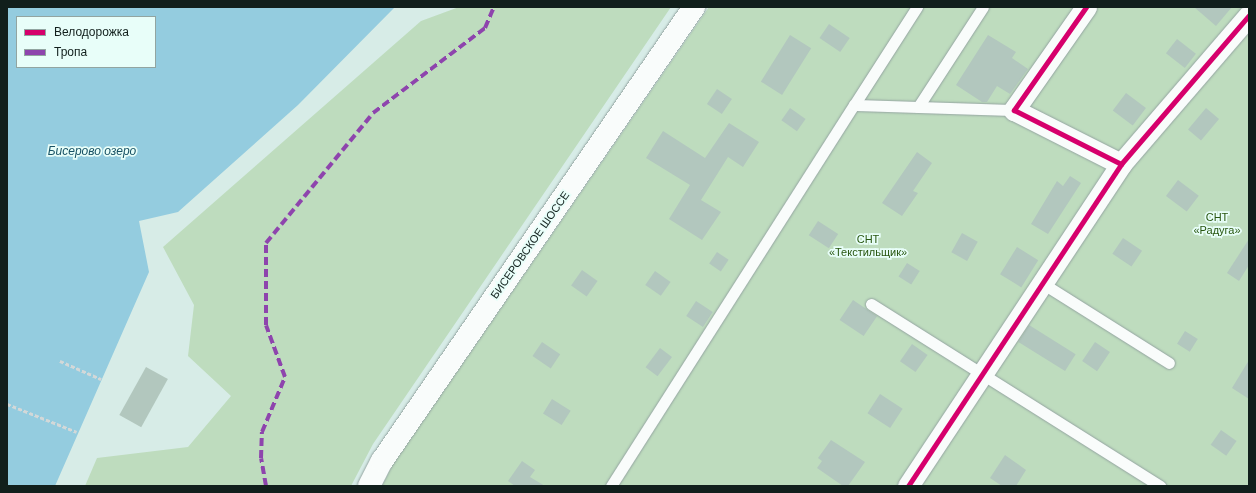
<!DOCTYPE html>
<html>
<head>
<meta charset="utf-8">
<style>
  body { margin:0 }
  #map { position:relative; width:1256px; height:493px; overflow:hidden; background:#d7ece7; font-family:Arial,sans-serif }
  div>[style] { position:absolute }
  .green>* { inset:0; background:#bedcbe }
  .water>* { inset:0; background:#94ccdf }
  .building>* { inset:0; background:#b2c7be; transform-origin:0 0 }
  .path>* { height:2.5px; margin-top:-1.25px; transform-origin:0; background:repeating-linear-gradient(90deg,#d3d8d8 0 4px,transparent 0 6px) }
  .roads { filter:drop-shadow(0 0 1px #94a4a1) drop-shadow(0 0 1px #94a4a1) }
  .lane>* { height:11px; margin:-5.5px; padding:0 5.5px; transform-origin:5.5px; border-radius:5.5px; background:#f9fcfb }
  .street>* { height:21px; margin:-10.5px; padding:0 10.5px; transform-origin:10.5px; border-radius:10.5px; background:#f9fcfb }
  .secondary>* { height:22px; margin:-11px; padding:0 11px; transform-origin:11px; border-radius:11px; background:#f9fcfb }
  .quiet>* { height:4px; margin-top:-2px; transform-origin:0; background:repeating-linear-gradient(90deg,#8e44ad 0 8px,transparent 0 12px) }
  .cycleway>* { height:5px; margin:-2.5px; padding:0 2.5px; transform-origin:2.5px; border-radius:2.5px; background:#d6006c }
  span { translate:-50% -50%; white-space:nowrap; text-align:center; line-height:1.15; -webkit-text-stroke:3.5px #e8fef9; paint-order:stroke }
  .park-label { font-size:11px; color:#28560f }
  .street-label { font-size:11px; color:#111f1c }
  .water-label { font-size:12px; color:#185265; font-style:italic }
  .frame { position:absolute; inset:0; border:8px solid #111f1c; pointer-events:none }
  .legend { position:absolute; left:16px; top:16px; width:140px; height:52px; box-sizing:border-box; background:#e8fef9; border:1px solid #92a5a1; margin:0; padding:5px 7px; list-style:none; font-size:12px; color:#111f1c }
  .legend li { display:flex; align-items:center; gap:8px; height:20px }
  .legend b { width:20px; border:1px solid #92a5a1 }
</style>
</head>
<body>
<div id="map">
  <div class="green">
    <div style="clip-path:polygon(459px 7px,671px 7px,373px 444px,351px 486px,85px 486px,97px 458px,188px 447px,231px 396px,188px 356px,194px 305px,163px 247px,421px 21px)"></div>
    <div style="clip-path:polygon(709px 7px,1249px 7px,1249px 486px,382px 486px,392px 466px)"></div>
  </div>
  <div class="water">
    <div style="clip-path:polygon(evenodd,7px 7px,395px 7px,298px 105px,178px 212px,139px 221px,149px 272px,55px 486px,7px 486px,7px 7px,17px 17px,155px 17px,155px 67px,17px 67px,17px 17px)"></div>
  </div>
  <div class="building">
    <div style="clip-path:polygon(1194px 7px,1232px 7px,1216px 26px)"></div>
    <div style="left:829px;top:24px;width:25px;height:17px;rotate:34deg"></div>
    <div style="left:790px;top:35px;width:25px;height:55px;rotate:32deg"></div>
    <div style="clip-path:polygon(988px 35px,1016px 52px,1012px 58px,1028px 69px,1010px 94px,997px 86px,987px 102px,982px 102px,956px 85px)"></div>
    <div style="left:1177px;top:39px;width:24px;height:18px;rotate:38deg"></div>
    <div style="left:717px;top:89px;width:18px;height:18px;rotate:34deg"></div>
    <div style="left:1126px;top:93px;width:25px;height:22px;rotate:37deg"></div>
    <div style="left:790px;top:108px;width:19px;height:15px;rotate:35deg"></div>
    <div style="left:1206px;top:108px;width:17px;height:28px;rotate:40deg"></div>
    <div style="clip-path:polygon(729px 123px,759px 142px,743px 167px,728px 157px,701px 200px,721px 212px,702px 240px,669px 219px,690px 185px,646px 158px,663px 131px,705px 158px)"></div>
    <div style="clip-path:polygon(917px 152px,932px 163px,913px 191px,918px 193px,902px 216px,882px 203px)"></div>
    <div style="clip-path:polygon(1070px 176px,1081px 183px,1048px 234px,1031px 224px,1057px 181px,1063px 186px)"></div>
    <div style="left:1178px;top:180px;width:26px;height:20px;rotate:37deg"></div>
    <div style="left:818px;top:221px;width:24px;height:17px;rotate:33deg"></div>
    <div style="left:962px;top:233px;width:18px;height:22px;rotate:29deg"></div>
    <div style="left:1123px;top:238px;width:23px;height:19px;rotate:34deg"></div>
    <div style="clip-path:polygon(1249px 239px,1249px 265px,1239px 281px,1227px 273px)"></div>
    <div style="left:1017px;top:247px;width:25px;height:32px;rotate:32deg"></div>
    <div style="left:717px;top:252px;width:14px;height:14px;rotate:34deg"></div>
    <div style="left:907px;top:263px;width:15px;height:16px;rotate:32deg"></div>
    <div style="left:582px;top:270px;width:19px;height:19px;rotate:35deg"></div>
    <div style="left:655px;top:271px;width:19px;height:17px;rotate:35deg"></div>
    <div style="left:853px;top:300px;width:29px;height:24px;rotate:34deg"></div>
    <div style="left:696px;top:301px;width:20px;height:18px;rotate:33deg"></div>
    <div style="left:1029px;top:325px;width:55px;height:20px;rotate:32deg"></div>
    <div style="left:1185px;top:331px;width:15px;height:15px;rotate:32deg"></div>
    <div style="left:542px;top:342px;width:22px;height:17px;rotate:34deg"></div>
    <div style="left:1095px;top:342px;width:18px;height:23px;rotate:34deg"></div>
    <div style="left:912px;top:344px;width:19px;height:21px;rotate:35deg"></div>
    <div style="left:660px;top:348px;width:15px;height:24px;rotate:37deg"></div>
    <div style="clip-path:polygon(1249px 360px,1249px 399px,1232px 388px)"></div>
    <div style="left:146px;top:367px;width:25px;height:55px;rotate:29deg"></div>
    <div style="left:880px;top:394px;width:27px;height:23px;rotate:33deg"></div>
    <div style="left:552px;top:399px;width:22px;height:17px;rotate:32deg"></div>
    <div style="left:1221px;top:430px;width:19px;height:18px;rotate:35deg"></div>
    <div style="clip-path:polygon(831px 440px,865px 462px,848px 486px,843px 486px,817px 468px,822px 461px,818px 458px)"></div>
    <div style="clip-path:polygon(1005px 455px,1026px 470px,1016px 486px,1002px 486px,990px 478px)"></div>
    <div style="clip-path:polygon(522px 461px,535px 470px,530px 477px,545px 486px,515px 486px,508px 481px)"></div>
  </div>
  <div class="path">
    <div style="left:60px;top:361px;width:45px;rotate:23.7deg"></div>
    <div style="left:7px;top:404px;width:75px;rotate:21.8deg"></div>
  </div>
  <div class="roads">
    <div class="lane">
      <div style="left:854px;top:105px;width:117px;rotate:-57.3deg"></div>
      <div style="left:918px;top:107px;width:119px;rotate:-57deg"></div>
      <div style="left:1042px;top:283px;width:150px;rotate:32.2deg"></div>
      <div style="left:871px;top:304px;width:342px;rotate:32.2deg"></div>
      <div style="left:611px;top:486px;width:452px;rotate:-57.5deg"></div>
      <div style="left:854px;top:105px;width:160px;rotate:1.8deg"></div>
    </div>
    <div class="street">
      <div style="left:1086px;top:7px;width:126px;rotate:125deg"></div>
      <div style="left:1014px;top:110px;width:120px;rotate:26.8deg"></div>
      <div style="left:908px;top:486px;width:386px;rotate:-56.5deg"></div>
      <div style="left:1121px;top:164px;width:196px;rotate:-49.3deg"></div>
    </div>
    <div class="secondary">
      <div style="left:369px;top:486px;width:28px;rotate:-63deg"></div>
      <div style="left:382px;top:461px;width:551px;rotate:-55.5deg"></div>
    </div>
  </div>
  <div class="quiet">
    <div style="left:266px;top:486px;width:28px;rotate:-100deg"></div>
    <div style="left:261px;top:458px;width:26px;rotate:-88deg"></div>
    <div style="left:262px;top:432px;width:60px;rotate:-67.3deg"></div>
    <div style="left:285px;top:377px;width:55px;rotate:-110.1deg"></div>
    <div style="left:266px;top:325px;width:82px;rotate:-90deg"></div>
    <div style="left:266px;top:243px;width:168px;rotate:-50.5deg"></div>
    <div style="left:373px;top:113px;width:141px;rotate:-37.2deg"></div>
    <div style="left:485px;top:28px;width:23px;rotate:-67deg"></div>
  </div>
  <div class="cycleway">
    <div style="left:1086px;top:7px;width:126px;rotate:125deg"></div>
    <div style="left:1014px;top:110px;width:120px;rotate:26.8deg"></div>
    <div style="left:908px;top:486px;width:386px;rotate:-56.5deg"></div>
    <div style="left:1121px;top:164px;width:196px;rotate:-49.3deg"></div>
  </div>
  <div class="park-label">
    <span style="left:1217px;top:224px">СНТ<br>«Радуга»</span>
    <span style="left:868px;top:246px">СНТ<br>«Текстильщик»</span>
  </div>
  <div class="street-label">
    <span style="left:530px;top:245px;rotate:-55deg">БИСЕРОВСКОЕ ШОССЕ</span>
  </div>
  <div class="water-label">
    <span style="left:92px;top:152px">Бисерово озеро</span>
  </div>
  <div class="frame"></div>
  <ul class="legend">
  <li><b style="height:5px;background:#d6006c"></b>Велодорожка</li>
  <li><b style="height:5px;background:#8e44ad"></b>Тропа</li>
  </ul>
</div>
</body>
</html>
